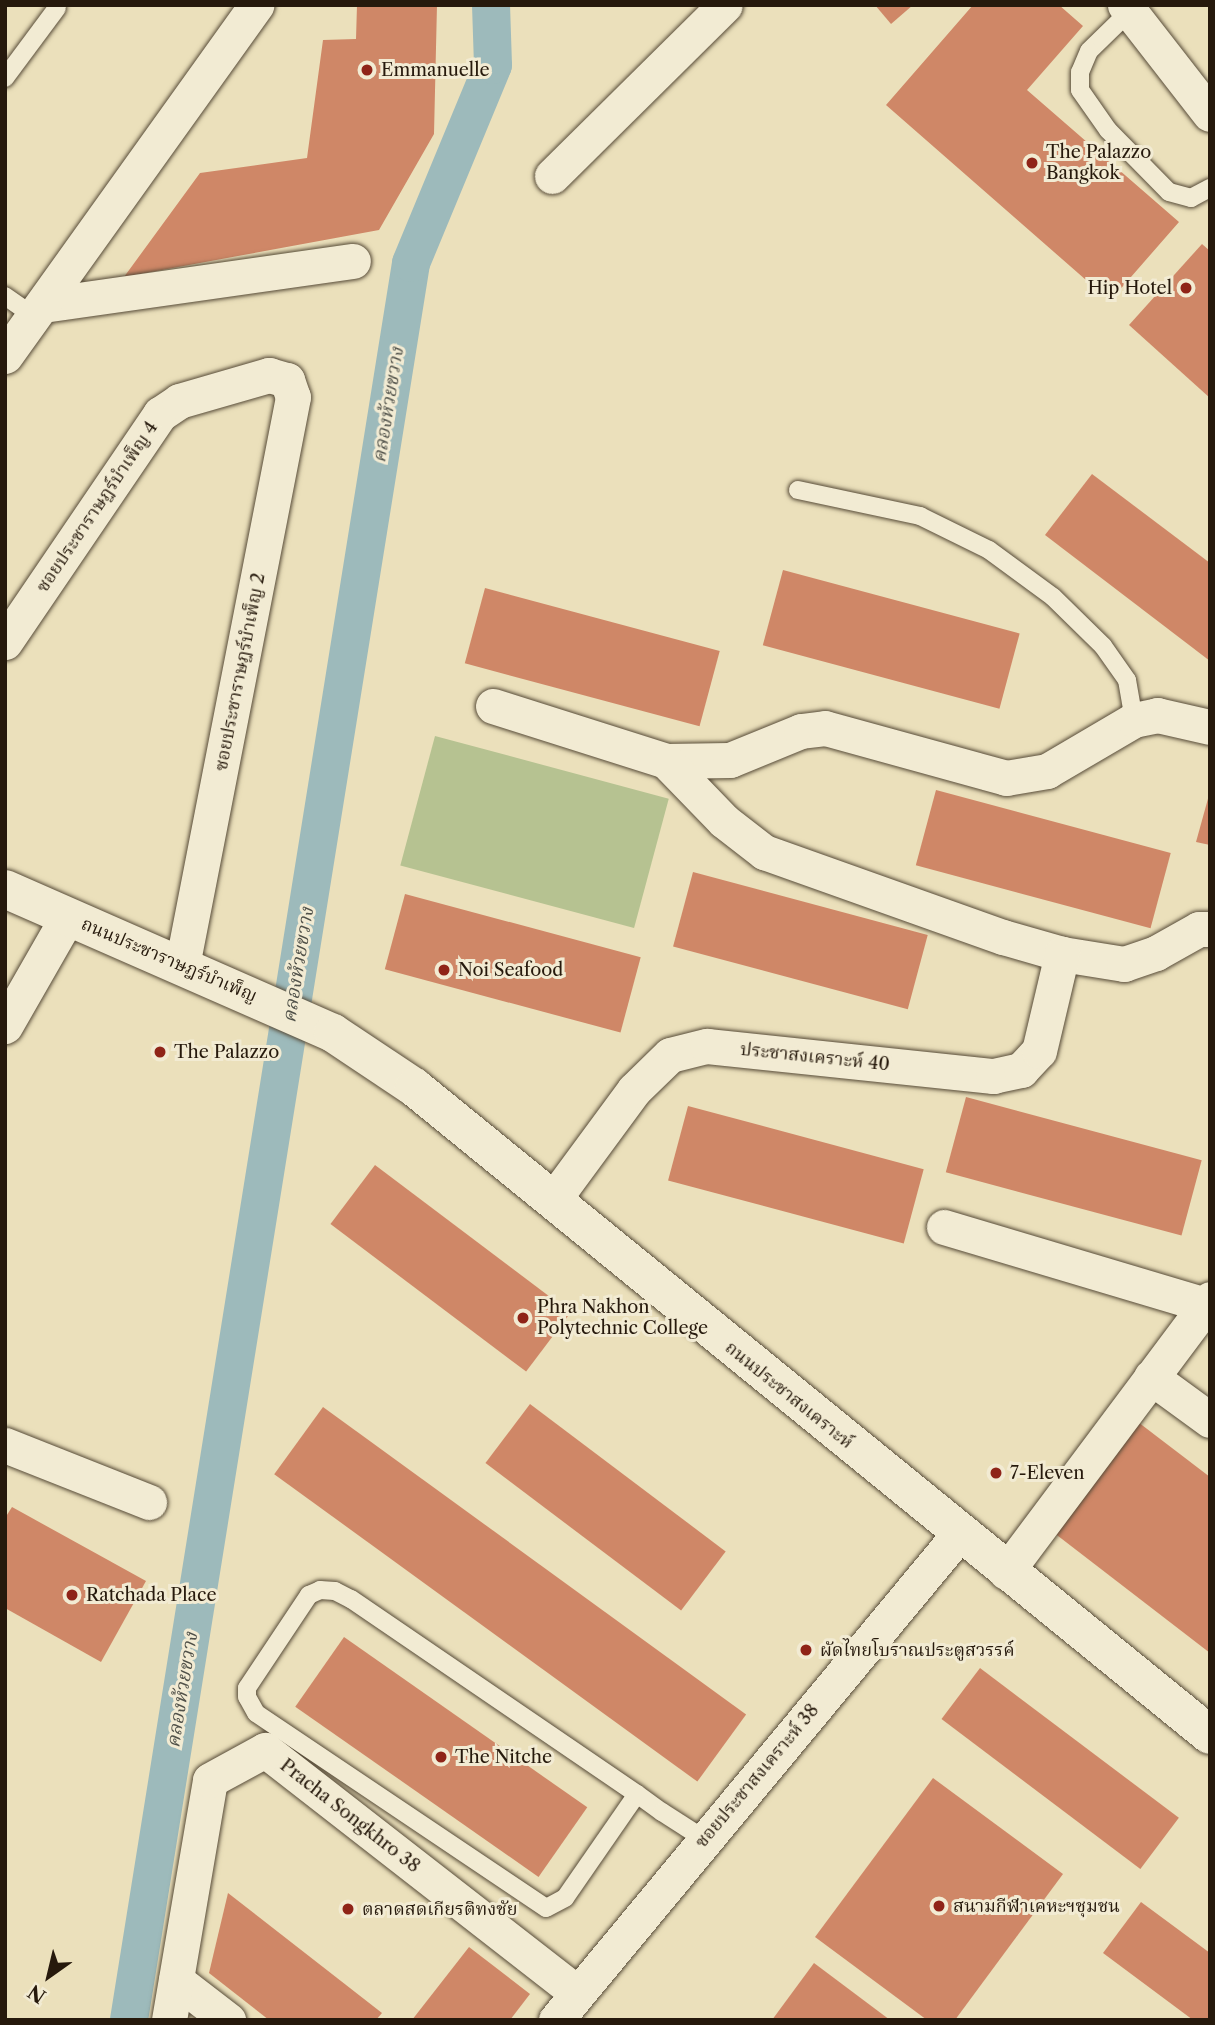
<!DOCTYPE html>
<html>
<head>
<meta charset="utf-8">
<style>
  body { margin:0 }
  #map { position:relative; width:1215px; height:2025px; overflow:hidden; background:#ebe0bb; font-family:"Libre Caslon Text","Noto Serif Thai",serif }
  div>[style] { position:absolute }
  .green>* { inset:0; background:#b6c291; transform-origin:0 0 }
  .canal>* { height:38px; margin:-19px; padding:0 19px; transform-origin:19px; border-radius:19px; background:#9dbabb }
  .building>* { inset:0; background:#cf8767; transform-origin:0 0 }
  .roads { filter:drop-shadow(0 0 2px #574b38) drop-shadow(0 0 2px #574b38) }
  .lane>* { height:18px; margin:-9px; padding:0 9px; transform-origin:9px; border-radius:9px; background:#f2ebd3 }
  .street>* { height:35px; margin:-17.5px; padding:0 17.5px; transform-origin:17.5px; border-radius:17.5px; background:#f2ebd3 }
  .secondary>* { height:38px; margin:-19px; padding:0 19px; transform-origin:19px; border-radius:19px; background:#f2ebd3 }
  .dots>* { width:19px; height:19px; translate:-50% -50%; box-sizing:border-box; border:4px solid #f2ebd3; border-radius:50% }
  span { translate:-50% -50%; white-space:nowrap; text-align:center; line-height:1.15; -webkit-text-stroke:6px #f2ebd3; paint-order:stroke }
  .poi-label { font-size:18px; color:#26190c }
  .left { translate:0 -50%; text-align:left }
  .right { translate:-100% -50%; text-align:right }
  .street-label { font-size:18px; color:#26190c }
  .water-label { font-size:19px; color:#505149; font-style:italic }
  .frame { position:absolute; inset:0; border:7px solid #26190c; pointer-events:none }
  .north { position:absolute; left:14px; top:1941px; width:70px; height:70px; -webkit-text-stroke:5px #f2ebd3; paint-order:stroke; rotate:214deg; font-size:19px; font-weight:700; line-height:28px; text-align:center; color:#26190c }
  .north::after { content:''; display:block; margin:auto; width:24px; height:32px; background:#26190c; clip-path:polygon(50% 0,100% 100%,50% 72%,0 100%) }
</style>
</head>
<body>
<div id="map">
  <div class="green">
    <div style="left:435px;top:736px;width:242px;height:134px;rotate:15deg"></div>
  </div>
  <div class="canal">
    <div style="left:129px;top:2020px;width:1779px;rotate:-80.88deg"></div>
    <div style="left:411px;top:263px;width:214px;rotate:-67.5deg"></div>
    <div style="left:493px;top:65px;width:60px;rotate:-91.9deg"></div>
  </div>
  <div class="building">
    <div style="clip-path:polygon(357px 5px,437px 5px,434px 134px,379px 230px,124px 277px,200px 173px,307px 158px,323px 40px,356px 39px)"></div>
    <div style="clip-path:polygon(875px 5px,913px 5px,891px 24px)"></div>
    <div style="clip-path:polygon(973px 5px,1059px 5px,1083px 26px,1027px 90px,1179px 222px,1110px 301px,886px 105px)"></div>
    <div style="clip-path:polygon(1202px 244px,1210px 251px,1210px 398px,1129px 325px)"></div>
    <div style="clip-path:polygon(1092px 474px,1210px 563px,1210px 661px,1045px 535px)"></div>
    <div style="left:783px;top:570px;width:245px;height:78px;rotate:15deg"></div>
    <div style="left:485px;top:588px;width:243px;height:78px;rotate:15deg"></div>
    <div style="left:936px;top:790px;width:243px;height:78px;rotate:15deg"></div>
    <div style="clip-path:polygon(1209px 795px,1210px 795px,1210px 845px,1196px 842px)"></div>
    <div style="left:693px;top:872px;width:243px;height:77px;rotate:15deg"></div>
    <div style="left:405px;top:894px;width:244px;height:78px;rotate:15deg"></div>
    <div style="left:966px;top:1097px;width:244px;height:78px;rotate:15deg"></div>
    <div style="left:688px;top:1106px;width:244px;height:77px;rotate:15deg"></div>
    <div style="left:375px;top:1165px;width:245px;height:74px;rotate:37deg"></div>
    <div style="left:530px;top:1404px;width:245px;height:74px;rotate:37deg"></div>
    <div style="left:323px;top:1407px;width:523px;height:83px;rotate:36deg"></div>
    <div style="clip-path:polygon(1134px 1419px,1210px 1477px,1210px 1653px,1049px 1529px)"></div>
    <div style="clip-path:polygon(12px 1507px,146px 1581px,101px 1662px,5px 1608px,5px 1518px)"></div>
    <div style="left:344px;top:1637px;width:297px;height:85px;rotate:35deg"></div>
    <div style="left:980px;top:1668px;width:249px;height:64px;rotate:37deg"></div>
    <div style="clip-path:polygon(933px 1778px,1063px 1874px,955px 2020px,927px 2020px,815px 1937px)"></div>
    <div style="clip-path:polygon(228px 1893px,382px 2013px,376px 2020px,269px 2020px,209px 1973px)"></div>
    <div style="clip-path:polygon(1141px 1902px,1210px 1953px,1210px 2020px,1193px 2020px,1103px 1953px)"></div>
    <div style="clip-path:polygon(469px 1947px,530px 1994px,510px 2020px,412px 2020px)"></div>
    <div style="clip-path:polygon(814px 1963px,890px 2020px,772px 2020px)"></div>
  </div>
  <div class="roads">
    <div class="lane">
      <div style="left:1130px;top:11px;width:57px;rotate:135.7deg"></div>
      <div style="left:1089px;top:51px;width:23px;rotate:113deg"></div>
      <div style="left:1080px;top:72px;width:18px;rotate:90deg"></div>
      <div style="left:1080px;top:90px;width:49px;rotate:55deg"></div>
      <div style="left:1108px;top:130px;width:87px;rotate:45.5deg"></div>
      <div style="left:1169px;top:192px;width:23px;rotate:15deg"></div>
      <div style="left:1191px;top:198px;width:21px;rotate:-28deg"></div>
      <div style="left:5px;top:78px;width:87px;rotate:-53.4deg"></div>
      <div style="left:5px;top:296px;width:35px;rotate:35deg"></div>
      <div style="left:798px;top:490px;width:125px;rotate:12deg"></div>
      <div style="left:920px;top:516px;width:77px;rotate:26.2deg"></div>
      <div style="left:989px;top:550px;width:79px;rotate:36.3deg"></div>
      <div style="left:1053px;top:597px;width:70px;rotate:44.4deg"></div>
      <div style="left:1103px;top:646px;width:42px;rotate:54.8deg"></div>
      <div style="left:1127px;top:680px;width:41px;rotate:80.1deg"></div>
      <div style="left:637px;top:1794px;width:126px;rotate:124.7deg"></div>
      <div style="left:565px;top:1898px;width:21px;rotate:152deg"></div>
      <div style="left:546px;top:1908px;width:349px;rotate:-146.1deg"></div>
      <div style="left:256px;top:1713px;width:18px;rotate:-119deg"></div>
      <div style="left:247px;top:1697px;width:9px;rotate:-90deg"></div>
      <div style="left:247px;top:1688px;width:112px;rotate:-56.3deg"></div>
      <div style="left:309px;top:1595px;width:12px;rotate:-24deg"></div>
      <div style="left:320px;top:1590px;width:15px;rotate:4deg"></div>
      <div style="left:335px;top:1591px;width:18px;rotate:27deg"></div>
      <div style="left:351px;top:1599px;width:346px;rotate:34.3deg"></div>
      <div style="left:637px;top:1794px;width:31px;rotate:36deg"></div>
      <div style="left:662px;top:1812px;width:50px;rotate:32.7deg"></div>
    </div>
    <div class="street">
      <div style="left:1125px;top:5px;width:138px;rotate:52.1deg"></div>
      <div style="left:552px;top:176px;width:243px;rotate:-44.7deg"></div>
      <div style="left:43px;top:305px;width:313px;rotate:-8.1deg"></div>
      <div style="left:5px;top:356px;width:432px;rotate:-54.4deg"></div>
      <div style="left:5px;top:642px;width:276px;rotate:-55.8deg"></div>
      <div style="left:160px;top:414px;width:23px;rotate:-34deg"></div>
      <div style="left:179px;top:401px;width:94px;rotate:-16.1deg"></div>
      <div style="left:269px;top:375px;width:19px;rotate:16deg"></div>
      <div style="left:287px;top:380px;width:18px;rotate:71deg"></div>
      <div style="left:293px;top:397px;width:580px;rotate:101.04deg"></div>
      <div style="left:493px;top:706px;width:182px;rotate:17.6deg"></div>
      <div style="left:666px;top:761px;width:64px;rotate:-0.9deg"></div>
      <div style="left:730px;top:760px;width:77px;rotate:-22.2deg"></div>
      <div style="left:801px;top:731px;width:24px;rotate:-7deg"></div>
      <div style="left:825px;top:728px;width:188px;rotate:15.4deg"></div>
      <div style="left:1006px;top:778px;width:42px;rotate:-9.7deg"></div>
      <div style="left:1047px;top:771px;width:101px;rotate:-30.4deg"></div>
      <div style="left:1134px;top:720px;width:24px;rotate:-12deg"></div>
      <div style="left:1157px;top:715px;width:54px;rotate:12.8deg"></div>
      <div style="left:666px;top:761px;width:83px;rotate:46deg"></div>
      <div style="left:724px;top:821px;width:51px;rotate:37.8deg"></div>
      <div style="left:764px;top:852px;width:254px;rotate:19.6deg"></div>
      <div style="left:1003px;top:937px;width:61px;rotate:16.1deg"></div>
      <div style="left:1062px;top:954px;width:63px;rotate:9.2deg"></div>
      <div style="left:1124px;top:964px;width:34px;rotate:-19deg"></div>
      <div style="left:1156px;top:953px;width:49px;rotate:-29.2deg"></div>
      <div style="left:1199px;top:929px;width:11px"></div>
      <div style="left:5px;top:1026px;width:127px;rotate:-60.2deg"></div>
      <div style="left:553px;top:1200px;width:137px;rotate:-53.6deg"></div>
      <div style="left:634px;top:1090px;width:50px;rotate:-44.2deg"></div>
      <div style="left:670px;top:1055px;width:38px;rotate:-14deg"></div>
      <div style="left:707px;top:1046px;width:288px;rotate:6deg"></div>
      <div style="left:993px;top:1076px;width:29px;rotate:-12deg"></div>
      <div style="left:1021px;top:1070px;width:26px;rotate:-47deg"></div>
      <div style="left:1039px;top:1051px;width:100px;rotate:-76.7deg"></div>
      <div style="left:944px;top:1227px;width:272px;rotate:16.6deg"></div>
      <div style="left:1151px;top:1377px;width:73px;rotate:36.1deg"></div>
      <div style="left:5px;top:1445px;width:155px;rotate:21.6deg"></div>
      <div style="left:1006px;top:1572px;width:341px;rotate:-53.2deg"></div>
      <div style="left:176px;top:1980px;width:66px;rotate:37.6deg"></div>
      <div style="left:169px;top:2020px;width:243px;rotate:-80.3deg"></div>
      <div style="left:210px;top:1780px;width:63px;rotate:-28.6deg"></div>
      <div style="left:265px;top:1750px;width:395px;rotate:37.9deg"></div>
      <div style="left:556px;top:2020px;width:631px;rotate:-50.33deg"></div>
    </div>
    <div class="secondary">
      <div style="left:5px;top:889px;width:358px;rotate:23.7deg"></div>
      <div style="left:333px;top:1033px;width:97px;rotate:33.7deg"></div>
      <div style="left:414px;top:1087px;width:1026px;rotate:39.15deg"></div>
    </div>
  </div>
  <div class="dots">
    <div style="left:367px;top:70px;background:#8f2418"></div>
    <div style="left:1032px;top:163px;background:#8f2418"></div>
    <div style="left:1186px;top:288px;background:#8f2418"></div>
    <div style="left:444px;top:970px;background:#8f2418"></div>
    <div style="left:160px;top:1052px;background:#8f2418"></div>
    <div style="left:523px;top:1318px;background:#8f2418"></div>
    <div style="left:996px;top:1473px;background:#8f2418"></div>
    <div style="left:72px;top:1595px;background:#8f2418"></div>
    <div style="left:806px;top:1650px;background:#8f2418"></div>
    <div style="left:441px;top:1757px;background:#8f2418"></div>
    <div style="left:939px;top:1906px;background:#8f2418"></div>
    <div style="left:348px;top:1909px;background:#8f2418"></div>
  </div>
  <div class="poi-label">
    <span class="left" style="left:381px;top:70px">Emmanuelle</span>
    <span class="left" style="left:1046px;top:163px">The Palazzo<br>Bangkok</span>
    <span class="right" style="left:1172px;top:288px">Hip Hotel</span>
    <span class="left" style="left:458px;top:970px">Noi Seafood</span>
    <span class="left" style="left:174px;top:1052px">The Palazzo</span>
    <span class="left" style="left:537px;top:1318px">Phra Nakhon<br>Polytechnic College</span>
    <span class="left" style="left:1010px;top:1473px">7-Eleven</span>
    <span class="left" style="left:86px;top:1595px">Ratchada Place</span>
    <span class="left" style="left:820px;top:1650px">ผัดไทยโบราณประตูสวรรค์</span>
    <span class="left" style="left:455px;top:1757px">The Nitche</span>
    <span class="left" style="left:953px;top:1906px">สนามกีฬาเคหะฯชุมชน</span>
    <span class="left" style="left:362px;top:1909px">ตลาดสดเกียรติทงชัย</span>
  </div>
  <div class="street-label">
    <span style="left:97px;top:507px;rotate:-56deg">ซอยประชาราษฎร์บำเพ็ญ 4</span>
    <span style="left:240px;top:672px;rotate:-79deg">ซอยประชาราษฎร์บำเพ็ญ 2</span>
    <span style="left:169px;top:960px;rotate:23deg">ถนนประชาราษฎร์บำเพ็ญ</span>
    <span style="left:815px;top:1057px;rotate:6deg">ประชาสงเคราะห์ 40</span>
    <span style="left:789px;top:1395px;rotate:39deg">ถนนประชาสงเคราะห์</span>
    <span style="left:757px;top:1776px;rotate:-50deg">ซอยประชาสงเคราะห์ 38</span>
    <span style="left:350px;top:1816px;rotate:38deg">Pracha Songkhro 38</span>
  </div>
  <div class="water-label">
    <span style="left:388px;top:405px;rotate:-81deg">คลองห้วยขวาง</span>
    <span style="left:298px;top:965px;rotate:-81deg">คลองห้วยขวาง</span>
    <span style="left:182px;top:1690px;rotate:-81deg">คลองห้วยขวาง</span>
  </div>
  <div class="frame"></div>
  <div class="north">N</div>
</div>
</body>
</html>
